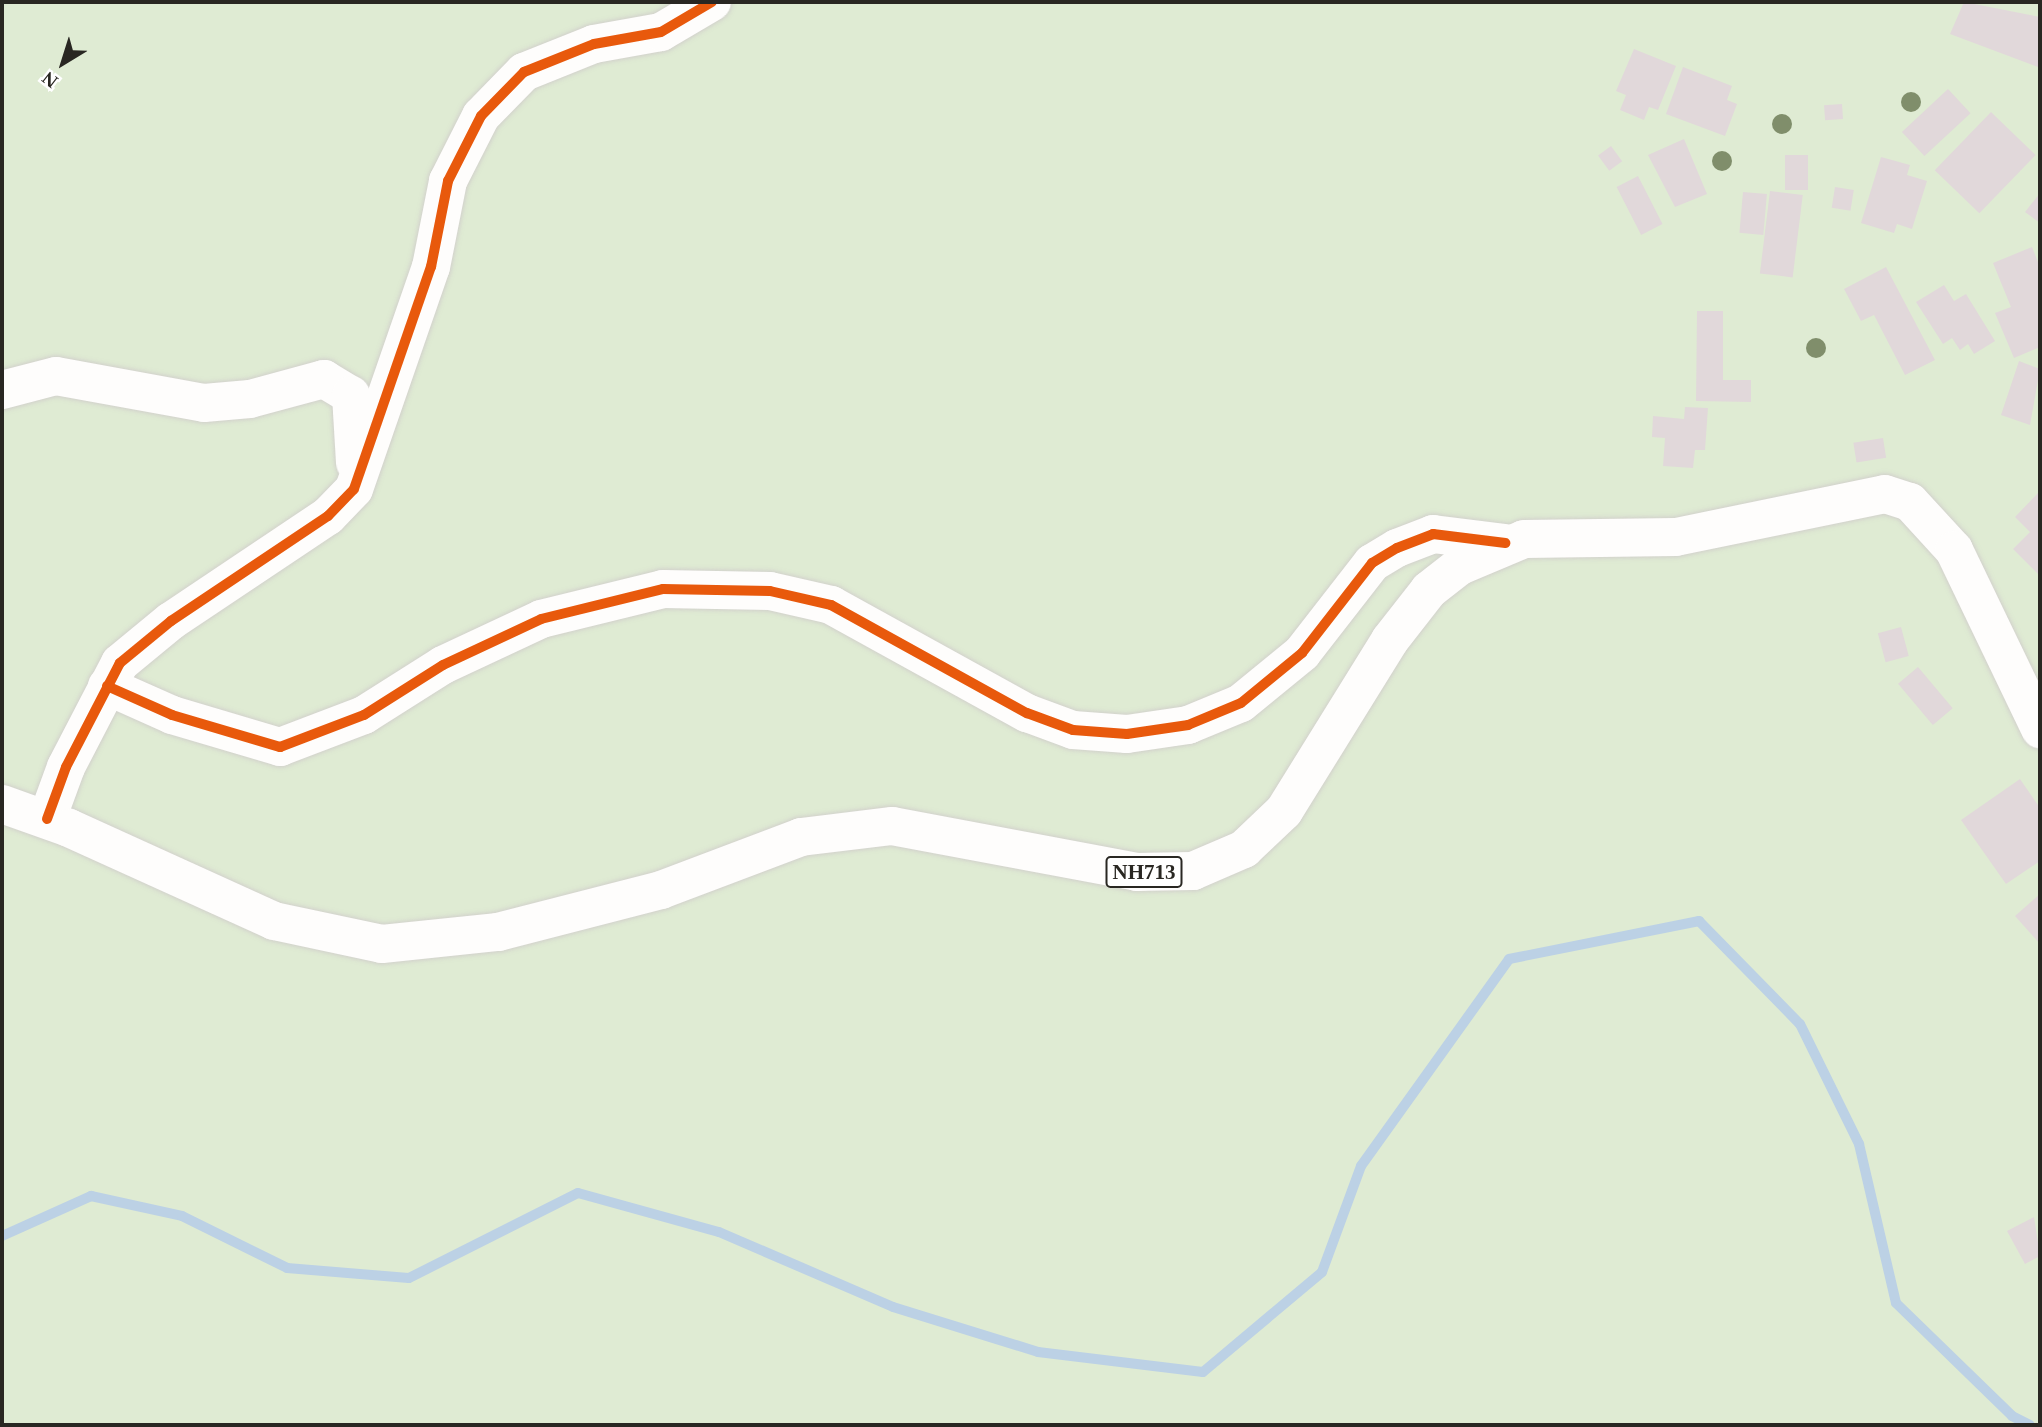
<!DOCTYPE html>
<html>
<head>
<meta charset="utf-8">
<style>
  body { margin:0 }
  #map { position:relative; width:2042px; height:1427px; overflow:hidden; background:#f6f4ed; font-family:Georgia,serif }
  div>[style] { position:absolute }
  .green>* { inset:0; background:#dfebd3; transform-origin:0 0 }
  .stream>* { height:10px; margin:-5px; padding:0 5px; transform-origin:5px; border-radius:5px; background:#bcd1e5 }
  .building>* { inset:0; background:#e1d8da; transform-origin:0 0 }
  .roads { filter:drop-shadow(0 0 2px #d2d1cc) drop-shadow(0 0 2px #d2d1cc) }
  .street>* { height:38px; margin:-19px; padding:0 19px; transform-origin:19px; border-radius:19px; background:#fefdfc }
  .highway>* { height:38px; margin:-19px; padding:0 19px; transform-origin:19px; border-radius:19px; background:#fefdfc }
  .cycleway>* { height:10px; margin:-5px; padding:0 5px; transform-origin:5px; border-radius:5px; background:#e8590c }
  .trees>* { width:20px; height:20px; margin:-10px; border-radius:50%; background:#808e6b }
  span { translate:-50% -50%; white-space:nowrap; text-align:center; line-height:1.15; -webkit-text-stroke:5px #fff; paint-order:stroke }
  .shield-label span { padding:2px 5px; background:#fff; border:2px solid; border-radius:5px; -webkit-text-stroke-width:0 }
  .shield-label { font-size:21px; color:#292722; font-weight:700 }
  .frame { position:absolute; inset:0; border:4px solid #292722; pointer-events:none }
  .north { position:absolute; left:28px; top:28px; width:70px; height:70px; -webkit-text-stroke:5px #fff; paint-order:stroke; rotate:218deg; font-size:19px; font-weight:700; line-height:28px; text-align:center; color:#292722 }
  .north::after { content:''; display:block; margin:auto; width:24px; height:32px; background:#292722; clip-path:polygon(50% 0,100% 100%,50% 72%,0 100%) }
</style>
</head>
<body>
<div id="map">
  <div class="green">
    <div style="left:2px;top:2px;width:2038px;height:1423px"></div>
  </div>
  <div class="stream">
    <div style="left:2px;top:1236px;width:98px;rotate:-24.2deg"></div>
    <div style="left:91px;top:1196px;width:93px;rotate:12.4deg"></div>
    <div style="left:182px;top:1216px;width:117px;rotate:26.3deg"></div>
    <div style="left:287px;top:1268px;width:122px;rotate:4.7deg"></div>
    <div style="left:409px;top:1278px;width:189px;rotate:-26.7deg"></div>
    <div style="left:578px;top:1193px;width:146px;rotate:15.5deg"></div>
    <div style="left:719px;top:1232px;width:189px;rotate:23.3deg"></div>
    <div style="left:893px;top:1307px;width:152px;rotate:17.2deg"></div>
    <div style="left:1038px;top:1352px;width:166px;rotate:6.9deg"></div>
    <div style="left:1203px;top:1372px;width:155px;rotate:-40deg"></div>
    <div style="left:1322px;top:1272px;width:113px;rotate:-69.8deg"></div>
    <div style="left:1361px;top:1166px;width:254px;rotate:-54.4deg"></div>
    <div style="left:1509px;top:959px;width:194px;rotate:-11.3deg"></div>
    <div style="left:1699px;top:921px;width:144px;rotate:45.6deg"></div>
    <div style="left:1800px;top:1024px;width:134px;rotate:63.8deg"></div>
    <div style="left:1859px;top:1144px;width:163px;rotate:76.9deg"></div>
    <div style="left:1896px;top:1303px;width:162px;rotate:44.2deg"></div>
    <div style="left:2012px;top:1416px;width:20px;rotate:27deg"></div>
  </div>
  <div class="building">
    <div style="clip-path:polygon(1964px 2px,2040px 17px,2038px 67px,1950px 34px)"></div>
    <div style="clip-path:polygon(1634px 49px,1676px 66px,1658px 110px,1649px 107px,1644px 120px,1620px 110px,1626px 95px,1616px 91px)"></div>
    <div style="clip-path:polygon(1683px 67px,1732px 86px,1727px 100px,1737px 104px,1725px 136px,1666px 114px)"></div>
    <div style="left:1948px;top:89px;width:33px;height:63px;rotate:47deg"></div>
    <div style="left:1842px;top:104px;width:15px;height:18px;rotate:86deg"></div>
    <div style="left:1991px;top:112px;width:62px;height:81px;rotate:44deg"></div>
    <div style="clip-path:polygon(1684px 139px,1707px 194px,1675px 207px,1648px 155px)"></div>
    <div style="left:1611px;top:146px;width:19px;height:16px;rotate:54deg"></div>
    <div style="left:1785px;top:155px;width:23px;height:35px"></div>
    <div style="clip-path:polygon(1881px 157px,1910px 165px,1907px 175px,1927px 181px,1912px 229px,1897px 224px,1894px 233px,1861px 223px)"></div>
    <div style="left:1638px;top:176px;width:54px;height:24px;rotate:63deg"></div>
    <div style="left:1835px;top:187px;width:19px;height:21px;rotate:9deg"></div>
    <div style="left:1770px;top:191px;width:33px;height:83px;rotate:7deg"></div>
    <div style="left:1743px;top:192px;width:24px;height:41px;rotate:5deg"></div>
    <div style="clip-path:polygon(2040px 193px,2040px 223px,2025px 212px)"></div>
    <div style="clip-path:polygon(2032px 247px,2040px 267px,2040px 347px,2014px 358px,1995px 313px,2011px 307px,1993px 263px)"></div>
    <div style="clip-path:polygon(1886px 267px,1935px 360px,1905px 375px,1874px 315px,1861px 321px,1844px 289px)"></div>
    <div style="clip-path:polygon(1944px 285px,1954px 301px,1966px 294px,1995px 341px,1974px 354px,1968px 344px,1960px 350px,1952px 338px,1943px 344px,1916px 302px)"></div>
    <div style="clip-path:polygon(1697px 311px,1723px 311px,1723px 380px,1751px 380px,1751px 402px,1696px 401px)"></div>
    <div style="clip-path:polygon(2019px 361px,2040px 369px,2030px 425px,2001px 415px)"></div>
    <div style="clip-path:polygon(1685px 407px,1708px 408px,1705px 450px,1695px 450px,1693px 468px,1663px 466px,1665px 438px,1652px 437px,1653px 416px,1684px 419px)"></div>
    <div style="left:1883px;top:438px;width:20px;height:30px;rotate:81deg"></div>
    <div style="clip-path:polygon(2040px 491px,2040px 576px,2013px 549px,2030px 532px,2015px 517px)"></div>
    <div style="left:1901px;top:627px;width:30px;height:24px;rotate:75deg"></div>
    <div style="left:1918px;top:667px;width:54px;height:26px;rotate:50deg"></div>
    <div style="clip-path:polygon(2020px 779px,2040px 808px,2040px 861px,2006px 884px,1961px 820px)"></div>
    <div style="clip-path:polygon(2040px 894px,2040px 944px,2015px 916px)"></div>
    <div style="clip-path:polygon(2034px 1217px,2040px 1256px,2025px 1264px,2007px 1231px)"></div>
  </div>
  <div class="roads">
    <div class="street">
      <div style="left:2px;top:390px;width:56px;rotate:-14.5deg"></div>
      <div style="left:56px;top:376px;width:150px;rotate:10.3deg"></div>
      <div style="left:204px;top:403px;width:46px;rotate:-5deg"></div>
      <div style="left:250px;top:399px;width:77px;rotate:-15.1deg"></div>
      <div style="left:324px;top:379px;width:31px;rotate:31deg"></div>
      <div style="left:351px;top:395px;width:68px;rotate:86.6deg"></div>
      <div style="left:107px;top:686px;width:71px;rotate:24deg"></div>
      <div style="left:172px;top:715px;width:113px;rotate:16.5deg"></div>
      <div style="left:280px;top:747px;width:90px;rotate:-20.9deg"></div>
      <div style="left:364px;top:715px;width:93px;rotate:-32.3deg"></div>
      <div style="left:443px;top:665px;width:108px;rotate:-25.1deg"></div>
      <div style="left:541px;top:619px;width:126px;rotate:-13.8deg"></div>
      <div style="left:663px;top:589px;width:107px;rotate:1.1deg"></div>
      <div style="left:770px;top:591px;width:63px;rotate:12.9deg"></div>
      <div style="left:831px;top:605px;width:224px;rotate:28.9deg"></div>
      <div style="left:1027px;top:713px;width:49px;rotate:20.3deg"></div>
      <div style="left:1073px;top:730px;width:54px;rotate:4.2deg"></div>
      <div style="left:1127px;top:734px;width:62px;rotate:-8.4deg"></div>
      <div style="left:1188px;top:725px;width:57px;rotate:-22.5deg"></div>
      <div style="left:1241px;top:703px;width:79px;rotate:-39.3deg"></div>
      <div style="left:1302px;top:653px;width:114px;rotate:-52.1deg"></div>
      <div style="left:1372px;top:563px;width:29px;rotate:-31deg"></div>
      <div style="left:1397px;top:548px;width:39px;rotate:-21deg"></div>
      <div style="left:1433px;top:534px;width:73px;rotate:7.1deg"></div>
      <div style="left:47px;top:819px;width:55px;rotate:-69.9deg"></div>
      <div style="left:66px;top:767px;width:117px;rotate:-62.6deg"></div>
      <div style="left:120px;top:663px;width:66px;rotate:-39.5deg"></div>
      <div style="left:171px;top:621px;width:189px;rotate:-33.8deg"></div>
      <div style="left:328px;top:516px;width:37px;rotate:-46deg"></div>
      <div style="left:354px;top:489px;width:235px;rotate:-70.9deg"></div>
      <div style="left:431px;top:267px;width:88px;rotate:-78.8deg"></div>
      <div style="left:448px;top:181px;width:73px;rotate:-63.1deg"></div>
      <div style="left:481px;top:116px;width:62px;rotate:-45.7deg"></div>
      <div style="left:524px;top:72px;width:75px;rotate:-21.8deg"></div>
      <div style="left:594px;top:44px;width:68px;rotate:-10.2deg"></div>
      <div style="left:661px;top:32px;width:59px;rotate:-30.5deg"></div>
    </div>
    <div class="highway">
      <div style="left:2px;top:804px;width:71px;rotate:19.7deg"></div>
      <div style="left:69px;top:828px;width:225px;rotate:24.4deg"></div>
      <div style="left:274px;top:921px;width:110px;rotate:12deg"></div>
      <div style="left:382px;top:944px;width:117px;rotate:-5.9deg"></div>
      <div style="left:498px;top:932px;width:168px;rotate:-14.4deg"></div>
      <div style="left:661px;top:890px;width:150px;rotate:-20.7deg"></div>
      <div style="left:801px;top:837px;width:92px;rotate:-6.9deg"></div>
      <div style="left:892px;top:826px;width:249px;rotate:10.6deg"></div>
      <div style="left:1137px;top:872px;width:56px;rotate:-1deg"></div>
      <div style="left:1193px;top:871px;width:56px;rotate:-23.3deg"></div>
      <div style="left:1244px;top:849px;width:55px;rotate:-43.5deg"></div>
      <div style="left:1284px;top:811px;width:201px;rotate:-58.2deg"></div>
      <div style="left:1390px;top:640px;width:63px;rotate:-52deg"></div>
      <div style="left:1429px;top:590px;width:39px;rotate:-38deg"></div>
      <div style="left:1460px;top:566px;width:69px;rotate:-22.9deg"></div>
      <div style="left:1524px;top:539px;width:152px;rotate:-0.8deg"></div>
      <div style="left:1676px;top:537px;width:213px;rotate:-11.6deg"></div>
      <div style="left:1885px;top:494px;width:26px;rotate:18deg"></div>
      <div style="left:1910px;top:502px;width:65px;rotate:47.5deg"></div>
      <div style="left:1954px;top:550px;width:199px;rotate:64.3deg"></div>
    </div>
  </div>
  <div class="cycleway">
    <div style="left:107px;top:686px;width:71px;rotate:24deg"></div>
    <div style="left:172px;top:715px;width:113px;rotate:16.5deg"></div>
    <div style="left:280px;top:747px;width:90px;rotate:-20.9deg"></div>
    <div style="left:364px;top:715px;width:93px;rotate:-32.3deg"></div>
    <div style="left:443px;top:665px;width:108px;rotate:-25.1deg"></div>
    <div style="left:541px;top:619px;width:126px;rotate:-13.8deg"></div>
    <div style="left:663px;top:589px;width:107px;rotate:1.1deg"></div>
    <div style="left:770px;top:591px;width:63px;rotate:12.9deg"></div>
    <div style="left:831px;top:605px;width:224px;rotate:28.9deg"></div>
    <div style="left:1027px;top:713px;width:49px;rotate:20.3deg"></div>
    <div style="left:1073px;top:730px;width:54px;rotate:4.2deg"></div>
    <div style="left:1127px;top:734px;width:62px;rotate:-8.4deg"></div>
    <div style="left:1188px;top:725px;width:57px;rotate:-22.5deg"></div>
    <div style="left:1241px;top:703px;width:79px;rotate:-39.3deg"></div>
    <div style="left:1302px;top:653px;width:114px;rotate:-52.1deg"></div>
    <div style="left:1372px;top:563px;width:29px;rotate:-31deg"></div>
    <div style="left:1397px;top:548px;width:39px;rotate:-21deg"></div>
    <div style="left:1433px;top:534px;width:73px;rotate:7.1deg"></div>
    <div style="left:47px;top:819px;width:55px;rotate:-69.9deg"></div>
    <div style="left:66px;top:767px;width:117px;rotate:-62.6deg"></div>
    <div style="left:120px;top:663px;width:66px;rotate:-39.5deg"></div>
    <div style="left:171px;top:621px;width:189px;rotate:-33.8deg"></div>
    <div style="left:328px;top:516px;width:37px;rotate:-46deg"></div>
    <div style="left:354px;top:489px;width:235px;rotate:-70.9deg"></div>
    <div style="left:431px;top:267px;width:88px;rotate:-78.8deg"></div>
    <div style="left:448px;top:181px;width:73px;rotate:-63.1deg"></div>
    <div style="left:481px;top:116px;width:62px;rotate:-45.7deg"></div>
    <div style="left:524px;top:72px;width:75px;rotate:-21.8deg"></div>
    <div style="left:594px;top:44px;width:68px;rotate:-10.2deg"></div>
    <div style="left:661px;top:32px;width:59px;rotate:-30.5deg"></div>
  </div>
  <div class="trees">
    <div style="left:1911px;top:102px"></div>
    <div style="left:1782px;top:124px"></div>
    <div style="left:1722px;top:161px"></div>
    <div style="left:1816px;top:348px"></div>
  </div>
  <div class="shield-label">
    <span style="left:1144px;top:872px">NH713</span>
  </div>
  <div class="frame"></div>
  <div class="north">N</div>
</div>
</body>
</html>
